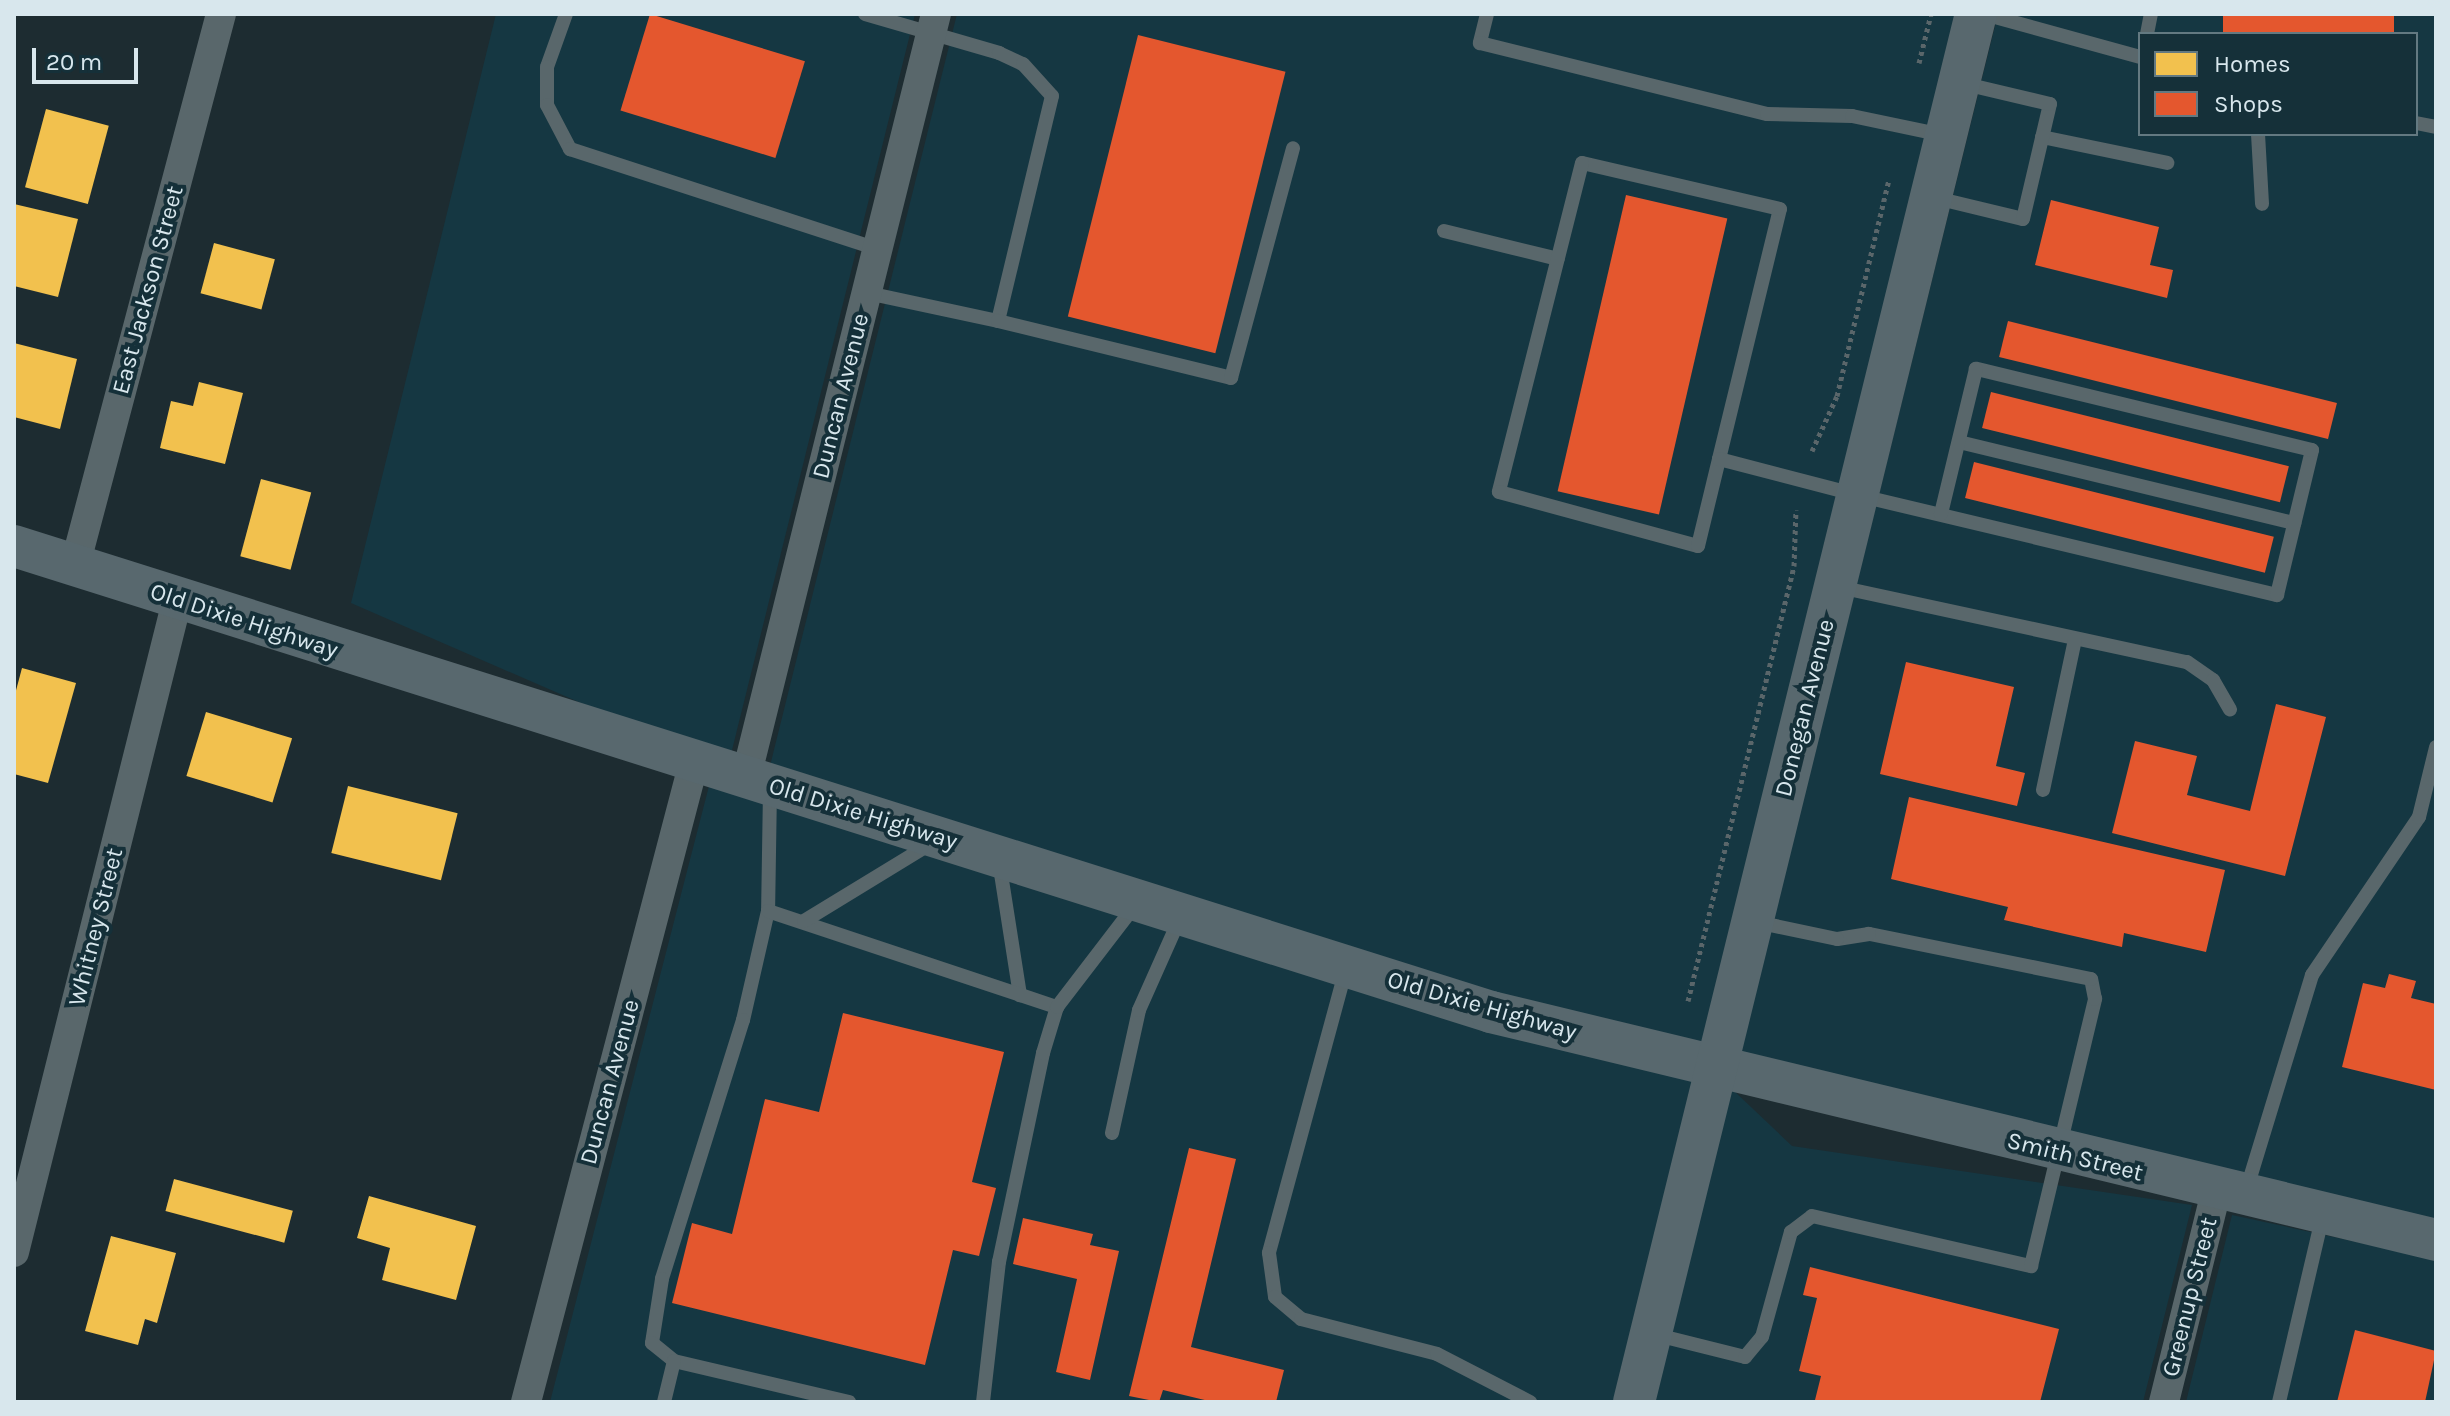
<!DOCTYPE html>
<html>
<head>
<meta charset="utf-8">
<style>
  body { margin:0 }
  #map { position:relative; width:2450px; height:1416px; overflow:hidden; background:#1d2c31; font-family:Karla,sans-serif }
  div>[style] { position:absolute }
  .built>* { inset:0; background:#153742 }
  .homes>* { inset:0; background:#f2c14e; transform-origin:0 0 }
  .shops>* { inset:0; background:#e4572e; transform-origin:0 0 }
  .path>* { height:5px; margin-top:-2.5px; transform-origin:0; background:repeating-linear-gradient(90deg,#5a666a 0 4px,transparent 0 8px) }
  .lane>* { height:14px; margin:-7px; padding:0 7px; transform-origin:7px; border-radius:7px; background:#59676b }
  .street>* { height:30px; margin:-15px; padding:0 15px; transform-origin:15px; border-radius:15px; background:#59676b }
  .secondary>* { height:42px; margin:-21px; padding:0 21px; transform-origin:21px; border-radius:21px; background:#58686e }
  span { translate:-50% -50%; white-space:nowrap; text-align:center; line-height:1.15; -webkit-text-stroke:8px #153039; paint-order:stroke }
  .street-label { font-size:24px; color:#d8e7ed }
  .frame { position:absolute; inset:0; border:16px solid #d8e7ed; pointer-events:none }
  .legend { position:absolute; left:2138px; top:32px; width:280px; height:104px; box-sizing:border-box; background:#153039; border:2px solid #637981; margin:0; padding:10px 14px; list-style:none; font-size:24px; color:#d8e7ed }
  .legend li { display:flex; align-items:center; gap:16px; height:40px }
  .legend b { width:40px; border:2px solid #637981 }
  .scale { position:absolute; left:32px; top:48px; width:106px; height:36px; box-sizing:border-box; border:4px solid #d8e7ed; border-top:0; padding-left:10px; font-size:24px; line-height:28px; white-space:nowrap; color:#d8e7ed; -webkit-text-stroke:6px #153039; paint-order:stroke }
</style>
</head>
<body>
<div id="map">
  <div class="built">
    <div style="clip-path:polygon(496px 14px,915px 14px,731px 754px,620px 720px,351px 603px)"></div>
    <div style="clip-path:polygon(957px 14px,1956px 14px,1701px 1045px,1496px 995px,770px 766px)"></div>
    <div style="clip-path:polygon(evenodd,1998px 14px,2436px 14px,2436px 1222px,1740px 1054px,1998px 14px,2140px 34px,2416px 34px,2416px 134px,2140px 134px,2140px 34px)"></div>
    <div style="clip-path:polygon(709px 786px,1732px 1089px,1792px 1146px,2192px 1205px,2143px 1402px,1655px 1402px,1616px 1390px,1613px 1402px,550px 1402px)"></div>
    <div style="clip-path:polygon(2232px 1215px,2436px 1259px,2436px 1402px,2186px 1402px)"></div>
  </div>
  <div class="homes">
    <div style="left:46px;top:109px;width:65px;height:81px;rotate:15deg"></div>
    <div style="clip-path:polygon(14px 204px,78px 219px,58px 297px,14px 286px)"></div>
    <div style="left:214px;top:243px;width:63px;height:52px;rotate:15deg"></div>
    <div style="clip-path:polygon(14px 343px,77px 359px,60px 429px,14px 417px)"></div>
    <div style="clip-path:polygon(199px 382px,243px 393px,225px 464px,160px 448px,171px 401px,193px 406px)"></div>
    <div style="left:261px;top:479px;width:52px;height:80px;rotate:15deg"></div>
    <div style="clip-path:polygon(22px 668px,76px 683px,48px 783px,14px 774px,14px 698px)"></div>
    <div style="left:206px;top:712px;width:90px;height:67px;rotate:17deg"></div>
    <div style="left:348px;top:786px;width:113px;height:69px;rotate:14deg"></div>
    <div style="left:174px;top:1179px;width:123px;height:33px;rotate:15deg"></div>
    <div style="clip-path:polygon(369px 1196px,476px 1226px,456px 1300px,382px 1280px,390px 1248px,357px 1238px)"></div>
    <div style="clip-path:polygon(111px 1236px,176px 1253px,157px 1323px,145px 1319px,138px 1345px,85px 1331px)"></div>
  </div>
  <div class="shops">
    <div style="left:650px;top:14px;width:162px;height:101px;rotate:17deg"></div>
    <div style="left:2223px;top:14px;width:171px;height:21px"></div>
    <div style="left:1138px;top:35px;width:152px;height:290px;rotate:14deg"></div>
    <div style="left:1626px;top:195px;width:104px;height:304px;rotate:13deg"></div>
    <div style="clip-path:polygon(2051px 200px,2159px 227px,2150px 265px,2173px 270px,2167px 298px,2035px 265px)"></div>
    <div style="left:2008px;top:321px;width:339px;height:37px;rotate:14deg"></div>
    <div style="left:1991px;top:392px;width:307px;height:37px;rotate:14deg"></div>
    <div style="left:1974px;top:462px;width:309px;height:37px;rotate:14deg"></div>
    <div style="clip-path:polygon(1906px 662px,2014px 687px,1996px 766px,2025px 773px,2017px 806px,1880px 774px)"></div>
    <div style="clip-path:polygon(2276px 704px,2326px 717px,2285px 876px,2112px 833px,2135px 741px,2197px 756px,2187px 795px,2250px 811px)"></div>
    <div style="clip-path:polygon(1909px 797px,2225px 870px,2206px 952px,2124px 933px,2122px 947px,2004px 920px,2008px 907px,1891px 879px)"></div>
    <div style="clip-path:polygon(2389px 974px,2416px 981px,2411px 998px,2436px 1004px,2436px 1090px,2342px 1067px,2363px 983px,2385px 988px)"></div>
    <div style="clip-path:polygon(843px 1013px,1004px 1052px,972px 1182px,996px 1188px,979px 1256px,953px 1250px,925px 1365px,672px 1303px,692px 1223px,732px 1234px,765px 1099px,819px 1112px)"></div>
    <div style="clip-path:polygon(1189px 1148px,1236px 1159px,1191px 1347px,1284px 1370px,1276px 1402px,1213px 1402px,1163px 1390px,1159px 1402px,1129px 1396px)"></div>
    <div style="clip-path:polygon(1023px 1218px,1093px 1234px,1090px 1245px,1119px 1251px,1090px 1380px,1056px 1372px,1077px 1279px,1013px 1264px)"></div>
    <div style="clip-path:polygon(1810px 1267px,2059px 1329px,2040px 1402px,1815px 1400px,1821px 1376px,1799px 1371px,1817px 1298px,1803px 1295px)"></div>
    <div style="clip-path:polygon(2355px 1330px,2436px 1351px,2425px 1402px,2337px 1402px)"></div>
  </div>
  <div class="path">
    <div style="left:1919px;top:63px;width:50px;rotate:-76.2deg"></div>
    <div style="left:1812px;top:451px;width:60px;rotate:-65.6deg"></div>
    <div style="left:1837px;top:396px;width:222px;rotate:-76.5deg"></div>
    <div style="left:1688px;top:1001px;width:448px;rotate:-76.3deg"></div>
    <div style="left:1794px;top:566px;width:56px;rotate:-88deg"></div>
  </div>
  <div class="lane">
    <div style="left:566px;top:14px;width:56px;rotate:109.7deg"></div>
    <div style="left:547px;top:67px;width:38px;rotate:90deg"></div>
    <div style="left:547px;top:105px;width:50px;rotate:62.4deg"></div>
    <div style="left:570px;top:149px;width:323px;rotate:18deg"></div>
    <div style="left:865px;top:14px;width:140px;rotate:16.2deg"></div>
    <div style="left:999px;top:53px;width:26px;rotate:25deg"></div>
    <div style="left:1023px;top:64px;width:43px;rotate:47.8deg"></div>
    <div style="left:1052px;top:96px;width:231px;rotate:103.5deg"></div>
    <div style="left:998px;top:321px;width:134px;rotate:-167.9deg"></div>
    <div style="left:1487px;top:14px;width:30px;rotate:104deg"></div>
    <div style="left:1480px;top:43px;width:296px;rotate:13.9deg"></div>
    <div style="left:1767px;top:114px;width:85px;rotate:1.3deg"></div>
    <div style="left:1852px;top:116px;width:92px;rotate:11.9deg"></div>
    <div style="left:1984px;top:14px;width:162px;rotate:15.4deg"></div>
    <div style="left:2147px;top:34px;width:20px;rotate:-79deg"></div>
    <div style="left:2416px;top:123px;width:20px;rotate:11deg"></div>
    <div style="left:2258px;top:134px;width:70px;rotate:86.7deg"></div>
    <div style="left:2042px;top:137px;width:128px;rotate:11.7deg"></div>
    <div style="left:1936px;top:198px;width:89px;rotate:13.6deg"></div>
    <div style="left:2023px;top:219px;width:118px;rotate:-76.8deg"></div>
    <div style="left:2050px;top:104px;width:91px;rotate:-166.7deg"></div>
    <div style="left:1444px;top:231px;width:117px;rotate:13.8deg"></div>
    <div style="left:998px;top:321px;width:240px;rotate:13.7deg"></div>
    <div style="left:1231px;top:378px;width:238px;rotate:-74.9deg"></div>
    <div style="left:1959px;top:442px;width:345px;rotate:13.6deg"></div>
    <div style="left:1719px;top:459px;width:257px;rotate:-76.3deg"></div>
    <div style="left:1780px;top:209px;width:203px;rotate:-166.9deg"></div>
    <div style="left:1582px;top:163px;width:339px;rotate:104.2deg"></div>
    <div style="left:1499px;top:492px;width:206px;rotate:15.2deg"></div>
    <div style="left:1698px;top:546px;width:89px;rotate:-76.4deg"></div>
    <div style="left:1719px;top:459px;width:143px;rotate:14.6deg"></div>
    <div style="left:1857px;top:495px;width:432px;rotate:13.4deg"></div>
    <div style="left:2277px;top:595px;width:149px;rotate:-76.4deg"></div>
    <div style="left:2312px;top:450px;width:346px;rotate:-166.4deg"></div>
    <div style="left:1976px;top:369px;width:149px;rotate:103.6deg"></div>
    <div style="left:1839px;top:587px;width:356px;rotate:12.2deg"></div>
    <div style="left:2187px;top:662px;width:32px;rotate:35deg"></div>
    <div style="left:2213px;top:680px;width:34px;rotate:60deg"></div>
    <div style="left:770px;top:789px;width:122px;rotate:90.9deg"></div>
    <div style="left:768px;top:911px;width:112px;rotate:102.9deg"></div>
    <div style="left:743px;top:1020px;width:271px;rotate:107.4deg"></div>
    <div style="left:662px;top:1279px;width:65px;rotate:98.9deg"></div>
    <div style="left:652px;top:1343px;width:28px;rotate:39deg"></div>
    <div style="left:674px;top:1361px;width:180px;rotate:13.2deg"></div>
    <div style="left:2043px;top:790px;width:154px;rotate:-78deg"></div>
    <div style="left:999px;top:861px;width:136px;rotate:81.1deg"></div>
    <div style="left:768px;top:911px;width:305px;rotate:18.4deg"></div>
    <div style="left:804px;top:921px;width:148px;rotate:-31.4deg"></div>
    <div style="left:1346px;top:969px;width:294px;rotate:105.2deg"></div>
    <div style="left:1269px;top:1253px;width:44px;rotate:82.2deg"></div>
    <div style="left:1275px;top:1297px;width:34px;rotate:40deg"></div>
    <div style="left:1301px;top:1319px;width:140px;rotate:14.4deg"></div>
    <div style="left:1437px;top:1354px;width:105px;rotate:27.3deg"></div>
    <div style="left:1112px;top:1133px;width:126px;rotate:-77.6deg"></div>
    <div style="left:1139px;top:1010px;width:101px;rotate:-66deg"></div>
    <div style="left:2246px;top:1191px;width:226px;rotate:-73deg"></div>
    <div style="left:2312px;top:975px;width:191px;rotate:-55.9deg"></div>
    <div style="left:2419px;top:817px;width:72px;rotate:-76.3deg"></div>
    <div style="left:1653px;top:1334px;width:95px;rotate:14deg"></div>
    <div style="left:1745px;top:1357px;width:26px;rotate:-50deg"></div>
    <div style="left:1762px;top:1337px;width:109px;rotate:-74.6deg"></div>
    <div style="left:1791px;top:1232px;width:26px;rotate:-37deg"></div>
    <div style="left:1812px;top:1216px;width:225px;rotate:12.9deg"></div>
    <div style="left:2031px;top:1266px;width:275px;rotate:-76.5deg"></div>
    <div style="left:2095px;top:999px;width:20px;rotate:-101deg"></div>
    <div style="left:2091px;top:979px;width:227px;rotate:-168.5deg"></div>
    <div style="left:1869px;top:934px;width:32px;rotate:171deg"></div>
    <div style="left:1837px;top:939px;width:83px;rotate:-168.1deg"></div>
    <div style="left:664px;top:1402px;width:42px;rotate:-76.3deg"></div>
    <div style="left:983px;top:1402px;width:141px;rotate:-83.5deg"></div>
    <div style="left:999px;top:1262px;width:214px;rotate:-78.1deg"></div>
    <div style="left:1043px;top:1053px;width:48px;rotate:-73.1deg"></div>
    <div style="left:1057px;top:1007px;width:130px;rotate:-52.5deg"></div>
    <div style="left:2279px;top:1402px;width:189px;rotate:-76.8deg"></div>
  </div>
  <div class="street">
    <div style="left:75px;top:565px;width:570px;rotate:-75.16deg"></div>
    <div style="left:746px;top:777px;width:786px;rotate:-76.02deg"></div>
    <div style="left:14px;top:1252px;width:671px;rotate:-75.94deg"></div>
    <div style="left:526px;top:1402px;width:662px;rotate:-75.29deg"></div>
    <div style="left:2164px;top:1402px;width:216px;rotate:-76.1deg"></div>
  </div>
  <div class="secondary">
    <div style="left:14px;top:546px;width:1549px;rotate:17.51deg"></div>
    <div style="left:1491px;top:1012px;width:972px;rotate:13.56deg"></div>
    <div style="left:1634px;top:1402px;width:1430px;rotate:-76.16deg"></div>
  </div>
  <div class="street-label">
    <span style="left:148px;top:290px;rotate:-75deg">East Jackson Street</span>
    <span style="left:841px;top:396px;rotate:-76deg">Duncan Avenue</span>
    <span style="left:244px;top:621px;rotate:18deg">Old Dixie Highway</span>
    <span style="left:1805px;top:708px;rotate:-76deg">Donegan Avenue</span>
    <span style="left:863px;top:814px;rotate:17deg">Old Dixie Highway</span>
    <span style="left:96px;top:927px;rotate:-76deg">Whitney Street</span>
    <span style="left:1482px;top:1006px;rotate:16deg">Old Dixie Highway</span>
    <span style="left:610px;top:1082px;rotate:-75deg">Duncan Avenue</span>
    <span style="left:2075px;top:1157px;rotate:14deg">Smith Street</span>
    <span style="left:2190px;top:1297px;rotate:-76deg">Greenup Street</span>
  </div>
  <div class="frame"></div>
  <ul class="legend">
  <li><b style="height:22px;background:#f2c14e"></b>Homes</li>
  <li><b style="height:22px;background:#e4572e"></b>Shops</li>
  </ul>
  <div class="scale">20 m</div>
</div>
</body>
</html>
